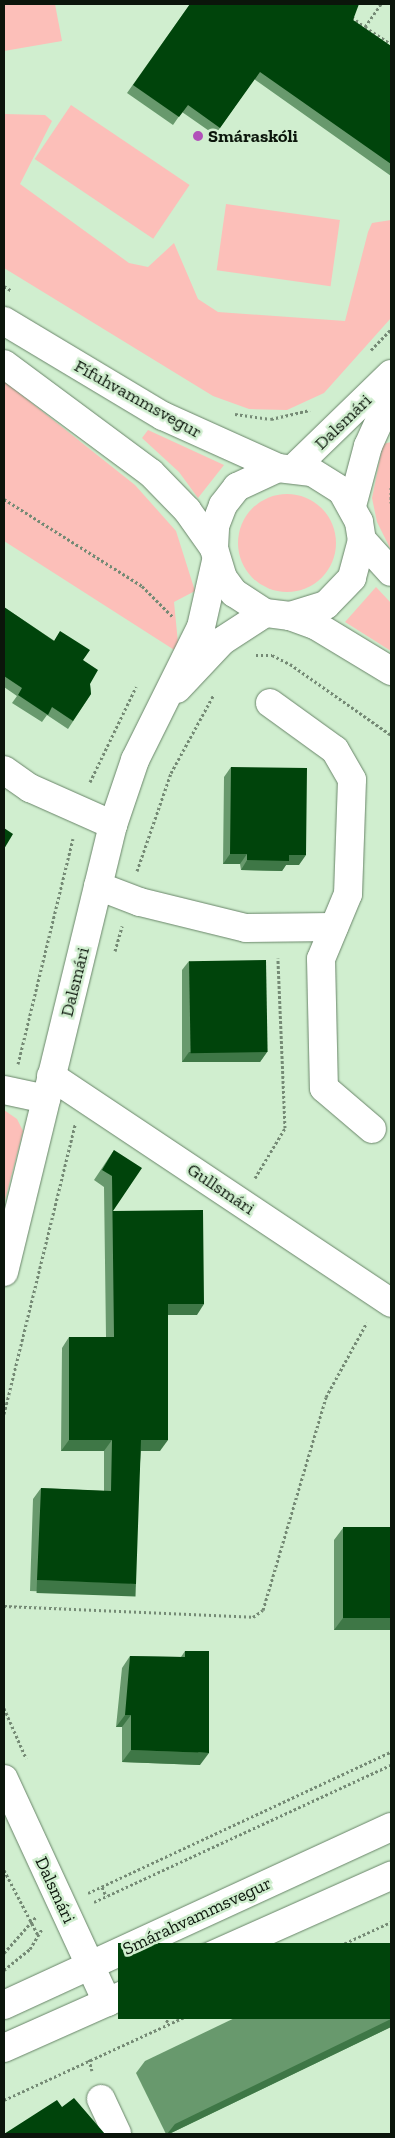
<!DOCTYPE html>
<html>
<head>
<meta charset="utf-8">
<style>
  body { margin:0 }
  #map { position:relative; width:395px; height:2138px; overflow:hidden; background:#d0eecf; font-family:"Zilla Slab",serif }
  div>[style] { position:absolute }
  .green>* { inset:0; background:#fcbfb9; transform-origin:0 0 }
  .round { border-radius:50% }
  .path>* { height:3px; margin-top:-1.5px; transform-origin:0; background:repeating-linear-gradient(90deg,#758a75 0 2.5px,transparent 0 5px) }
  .roads { filter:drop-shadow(0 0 1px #698569) drop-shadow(0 0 1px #698569) }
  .minor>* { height:28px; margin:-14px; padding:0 14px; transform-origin:14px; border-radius:14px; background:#fff }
  .tertiary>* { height:28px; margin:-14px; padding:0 14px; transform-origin:14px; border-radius:14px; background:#fff }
  .secondary>* { height:28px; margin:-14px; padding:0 14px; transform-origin:14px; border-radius:14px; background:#fff }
  .wall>* { inset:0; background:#68996d }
  .shaded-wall>* { inset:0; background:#3e7746; transform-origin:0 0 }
  .building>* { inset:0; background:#00440b; transform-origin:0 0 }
  .dots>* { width:14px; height:14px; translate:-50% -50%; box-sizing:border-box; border:2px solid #d0eecf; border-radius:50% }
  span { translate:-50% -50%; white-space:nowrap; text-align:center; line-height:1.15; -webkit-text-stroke:5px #d0eecf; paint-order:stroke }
  .poi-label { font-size:18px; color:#0b150b; font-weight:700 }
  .left { translate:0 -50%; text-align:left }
  .street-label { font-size:18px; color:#0b150b }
  .frame { position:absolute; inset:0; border:5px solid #0b150b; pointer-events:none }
</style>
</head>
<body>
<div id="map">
  <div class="green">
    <div style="clip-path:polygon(4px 4px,55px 4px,62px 41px,4px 51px)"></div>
    <div style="left:71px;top:105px;width:143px;height:65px;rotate:34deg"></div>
    <div style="clip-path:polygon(4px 114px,45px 115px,52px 121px,20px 184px,129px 263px,148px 267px,174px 243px,198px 299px,218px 312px,345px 321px,368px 232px,372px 223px,391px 220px,391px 318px,324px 393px,287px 410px,249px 409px,213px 396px,4px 268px)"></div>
    <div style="left:226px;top:204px;width:115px;height:67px;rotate:8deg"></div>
    <div style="clip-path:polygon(4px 381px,135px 485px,176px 531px,195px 591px,174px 602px,179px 653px,4px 541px)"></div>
    <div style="clip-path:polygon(148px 430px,224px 465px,198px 498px,179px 472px,142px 438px)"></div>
    <div style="clip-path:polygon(391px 442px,391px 550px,377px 522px,372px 498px,383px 444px)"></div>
    <div class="round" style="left:238px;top:494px;width:98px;height:98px"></div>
    <div style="clip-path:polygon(376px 587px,391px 603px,391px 651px,345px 622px)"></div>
    <div style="clip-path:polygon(4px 1110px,17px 1119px,23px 1131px,4px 1204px)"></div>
  </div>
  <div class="path">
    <div style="left:381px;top:4px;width:28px;rotate:125deg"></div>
    <div style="left:365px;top:27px;width:31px;rotate:33deg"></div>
    <div style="left:352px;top:17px;width:16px;rotate:38deg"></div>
    <div style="left:4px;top:286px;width:9px;rotate:32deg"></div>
    <div style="left:371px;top:350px;width:29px;rotate:-46deg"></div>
    <div style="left:235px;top:414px;width:36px;rotate:8deg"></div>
    <div style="left:271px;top:419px;width:40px;rotate:-13deg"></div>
    <div style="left:391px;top:487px;width:16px;rotate:90deg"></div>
    <div style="left:4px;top:499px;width:163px;rotate:32.2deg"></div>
    <div style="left:142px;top:586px;width:44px;rotate:45deg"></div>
    <div style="left:256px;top:655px;width:16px"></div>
    <div style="left:272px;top:655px;width:20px;rotate:27deg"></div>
    <div style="left:290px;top:664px;width:123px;rotate:35.1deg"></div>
    <div style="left:90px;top:782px;width:106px;rotate:-64.2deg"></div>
    <div style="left:137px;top:871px;width:104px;rotate:-70.9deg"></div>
    <div style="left:171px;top:773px;width:88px;rotate:-61.4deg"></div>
    <div style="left:115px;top:951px;width:26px;rotate:-74deg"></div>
    <div style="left:18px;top:1064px;width:232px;rotate:-76.3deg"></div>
    <div style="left:255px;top:1178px;width:58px;rotate:-59deg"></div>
    <div style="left:285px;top:1128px;width:170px;rotate:-92.4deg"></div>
    <div style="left:4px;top:1414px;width:298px;rotate:-76.2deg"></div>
    <div style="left:4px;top:1606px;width:249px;rotate:2.5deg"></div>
    <div style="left:253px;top:1617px;width:12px;rotate:-35deg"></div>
    <div style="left:263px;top:1610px;width:222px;rotate:-73.5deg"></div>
    <div style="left:326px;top:1397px;width:85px;rotate:-61.3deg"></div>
    <div style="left:4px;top:1708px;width:55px;rotate:66.3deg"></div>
    <div style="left:4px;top:1870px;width:73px;rotate:62.4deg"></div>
    <div style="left:102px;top:1887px;width:10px;rotate:66deg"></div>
    <div style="left:88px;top:1893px;width:334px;rotate:-25deg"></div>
    <div style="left:94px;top:1902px;width:327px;rotate:-24.8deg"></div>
    <div style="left:4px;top:1953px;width:48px;rotate:-48.4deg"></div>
    <div style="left:4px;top:1970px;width:33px;rotate:-39deg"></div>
    <div style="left:30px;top:1949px;width:23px;rotate:-59deg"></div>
    <div style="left:162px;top:2011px;width:13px;rotate:63deg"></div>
    <div style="left:89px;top:2059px;width:12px;rotate:76deg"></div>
    <div style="left:4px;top:2100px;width:426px;rotate:-24.7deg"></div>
  </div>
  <div class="roads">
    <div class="minor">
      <div style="left:270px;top:703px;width:80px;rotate:35.9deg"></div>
      <div style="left:335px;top:750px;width:34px;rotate:60deg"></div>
      <div style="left:352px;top:780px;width:114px;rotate:92deg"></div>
      <div style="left:348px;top:894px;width:70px;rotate:112.6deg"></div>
      <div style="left:321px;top:959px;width:129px;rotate:88.7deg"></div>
      <div style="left:324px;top:1088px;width:63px;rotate:40.5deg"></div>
      <div style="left:4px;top:770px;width:32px;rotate:35deg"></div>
      <div style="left:30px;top:788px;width:91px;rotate:24deg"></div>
      <div style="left:98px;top:886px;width:45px;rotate:20.9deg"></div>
      <div style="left:140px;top:902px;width:109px;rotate:13.8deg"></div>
      <div style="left:246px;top:928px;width:88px;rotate:-0.7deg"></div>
      <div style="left:51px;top:1076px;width:409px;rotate:33.7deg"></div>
      <div style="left:4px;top:1090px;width:43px;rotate:12.1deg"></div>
      <div style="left:101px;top:2099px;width:38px;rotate:65deg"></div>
    </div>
    <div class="tertiary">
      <div style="left:294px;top:468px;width:135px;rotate:-44.1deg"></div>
      <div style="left:352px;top:506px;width:62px;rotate:-75.1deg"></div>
      <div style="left:368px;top:446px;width:56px;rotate:-65.7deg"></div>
      <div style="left:177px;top:689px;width:66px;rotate:-46.8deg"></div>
      <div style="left:222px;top:641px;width:51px;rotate:-33.1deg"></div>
      <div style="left:4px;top:1272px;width:460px;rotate:-76.3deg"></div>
      <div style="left:113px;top:825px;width:69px;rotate:-71.3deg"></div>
      <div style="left:135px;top:760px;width:148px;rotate:-63.6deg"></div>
      <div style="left:201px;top:627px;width:68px;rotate:-77.2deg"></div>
      <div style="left:4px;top:1779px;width:246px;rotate:65.2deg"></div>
    </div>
    <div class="secondary">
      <div style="left:4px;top:321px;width:185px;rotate:30.9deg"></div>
      <div style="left:163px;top:416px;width:126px;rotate:24.3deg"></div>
      <div style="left:278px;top:468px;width:34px;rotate:7deg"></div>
      <div style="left:312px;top:472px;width:36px;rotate:32deg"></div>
      <div style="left:342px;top:491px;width:35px;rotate:61deg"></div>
      <div style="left:359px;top:522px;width:18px;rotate:81deg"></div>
      <div style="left:362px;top:540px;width:39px;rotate:105deg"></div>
      <div style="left:352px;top:578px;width:37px;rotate:134deg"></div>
      <div style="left:326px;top:605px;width:38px;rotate:163deg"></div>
      <div style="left:290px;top:616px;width:25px;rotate:-173deg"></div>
      <div style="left:265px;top:613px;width:37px;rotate:-147deg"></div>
      <div style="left:234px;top:593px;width:19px;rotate:-126deg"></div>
      <div style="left:223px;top:578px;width:31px;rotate:-107deg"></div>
      <div style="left:214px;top:548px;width:22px;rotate:-87deg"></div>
      <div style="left:215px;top:526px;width:22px;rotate:-69deg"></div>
      <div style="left:223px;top:505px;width:23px;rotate:-52deg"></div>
      <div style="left:237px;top:487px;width:45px;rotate:-24.9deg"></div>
      <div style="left:4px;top:364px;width:183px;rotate:36.6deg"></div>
      <div style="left:151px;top:473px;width:52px;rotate:45.8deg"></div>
      <div style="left:187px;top:510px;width:47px;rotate:54.6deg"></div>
      <div style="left:362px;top:540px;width:43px;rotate:47.8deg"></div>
      <div style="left:290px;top:616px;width:27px;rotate:20deg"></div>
      <div style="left:315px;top:625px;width:89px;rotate:31.2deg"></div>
      <div style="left:4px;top:2005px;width:426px;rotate:-24.7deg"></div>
      <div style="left:4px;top:2048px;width:424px;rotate:-24deg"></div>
    </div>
  </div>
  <div class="wall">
    <div style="clip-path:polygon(190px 4px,353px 20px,391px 46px,391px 176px,254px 79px,215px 135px,182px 112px,173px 125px,127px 93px)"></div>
    <div style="clip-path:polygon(4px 607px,83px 660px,90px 684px,91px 694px,68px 729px,47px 715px,42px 722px,12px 703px,17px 696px,4px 687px)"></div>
    <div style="clip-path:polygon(231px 767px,299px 865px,286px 865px,282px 871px,241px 870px,240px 864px,223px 864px,224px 777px)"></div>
    <div style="clip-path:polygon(189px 961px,267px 1052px,260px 1062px,182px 1062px,182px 970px)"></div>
    <div style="clip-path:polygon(114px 1150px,113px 1211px,197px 1315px,168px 1315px,160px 1451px,141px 1451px,129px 1595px,30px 1591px,33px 1499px,41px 1488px,104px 1491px,104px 1451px,61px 1451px,62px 1348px,69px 1337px,106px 1337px,104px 1187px,94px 1180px)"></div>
    <div style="clip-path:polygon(391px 1527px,391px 1636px,391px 1630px,334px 1630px,334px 1540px,343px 1528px)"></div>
    <div style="clip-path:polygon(185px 1651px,200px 1765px,122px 1762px,122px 1727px,116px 1727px,122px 1668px,130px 1656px,181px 1657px)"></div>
    <div style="clip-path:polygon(391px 1943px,391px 2027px,169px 2134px,166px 2134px,136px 2073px,145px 2061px)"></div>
  </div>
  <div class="shaded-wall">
    <div style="clip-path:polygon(230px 854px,247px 854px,240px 864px,223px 864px)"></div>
    <div style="clip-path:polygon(289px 855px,306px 855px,299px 865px,286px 865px,282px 871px,241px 870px,247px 860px)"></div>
    <div style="clip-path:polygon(189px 1052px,267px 1052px,260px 1062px,182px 1062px)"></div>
    <div style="clip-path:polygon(168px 1304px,204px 1304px,197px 1315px,160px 1315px)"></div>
    <div style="clip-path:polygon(69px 1440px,112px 1440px,104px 1451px,61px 1451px)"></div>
    <div style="clip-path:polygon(141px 1440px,168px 1440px,160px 1451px,134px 1451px)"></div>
    <div style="left:37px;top:1580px;width:99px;height:13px;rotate:2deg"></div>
    <div style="clip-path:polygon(343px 1618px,391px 1618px,391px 1630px,334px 1630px)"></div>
    <div style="clip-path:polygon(125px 1715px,131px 1715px,122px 1727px,116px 1727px)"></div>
    <div style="clip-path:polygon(131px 1750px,209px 1753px,200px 1765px,122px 1762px)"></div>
    <div style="clip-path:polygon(391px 2019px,391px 2027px,169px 2134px,167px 2134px,175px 2124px)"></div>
  </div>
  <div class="building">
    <div style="clip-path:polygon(190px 4px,359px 4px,353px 20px,391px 46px,391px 164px,260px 72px,220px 128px,188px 105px,179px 117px,133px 85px)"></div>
    <div style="clip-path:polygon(4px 607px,54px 641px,60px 631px,90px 650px,83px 660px,98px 670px,90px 684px,91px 694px,73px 721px,52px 707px,48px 715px,18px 695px,22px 688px,4px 676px)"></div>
    <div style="clip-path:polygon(231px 767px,307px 768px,306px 855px,289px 855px,289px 861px,247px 860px,247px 854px,230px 854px)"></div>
    <div style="clip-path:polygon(4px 828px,13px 834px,4px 849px)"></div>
    <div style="left:266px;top:960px;width:92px;height:77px;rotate:89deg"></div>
    <div style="clip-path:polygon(114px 1150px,142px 1168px,113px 1211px,203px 1210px,204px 1304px,168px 1304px,168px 1440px,141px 1440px,136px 1584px,37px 1580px,41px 1488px,111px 1491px,112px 1440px,69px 1440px,69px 1337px,114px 1337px,112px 1176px,102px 1170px)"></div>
    <div style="left:391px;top:1527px;width:91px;height:48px;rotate:90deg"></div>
    <div style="clip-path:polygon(185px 1651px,209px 1651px,209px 1753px,131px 1750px,131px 1715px,125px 1715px,130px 1656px,185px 1657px)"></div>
    <div style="left:391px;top:1943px;width:76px;height:273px;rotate:90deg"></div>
    <div style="clip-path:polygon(74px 2098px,105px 2134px,4px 2134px,57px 2100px,62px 2107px)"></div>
  </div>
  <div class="dots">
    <div style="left:198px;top:136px;background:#b151b9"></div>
  </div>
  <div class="poi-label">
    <span class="left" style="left:208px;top:136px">Smáraskóli</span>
  </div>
  <div class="street-label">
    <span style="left:138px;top:399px;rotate:29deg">Fífuhvammsvegur</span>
    <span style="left:343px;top:422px;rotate:-44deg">Dalsmári</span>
    <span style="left:75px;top:982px;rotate:-76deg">Dalsmári</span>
    <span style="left:221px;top:1189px;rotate:34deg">Gullsmári</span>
    <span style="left:55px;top:1890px;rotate:65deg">Dalsmári</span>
    <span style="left:197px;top:1916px;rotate:-25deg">Smárahvammsvegur</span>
  </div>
  <div class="frame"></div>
</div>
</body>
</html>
